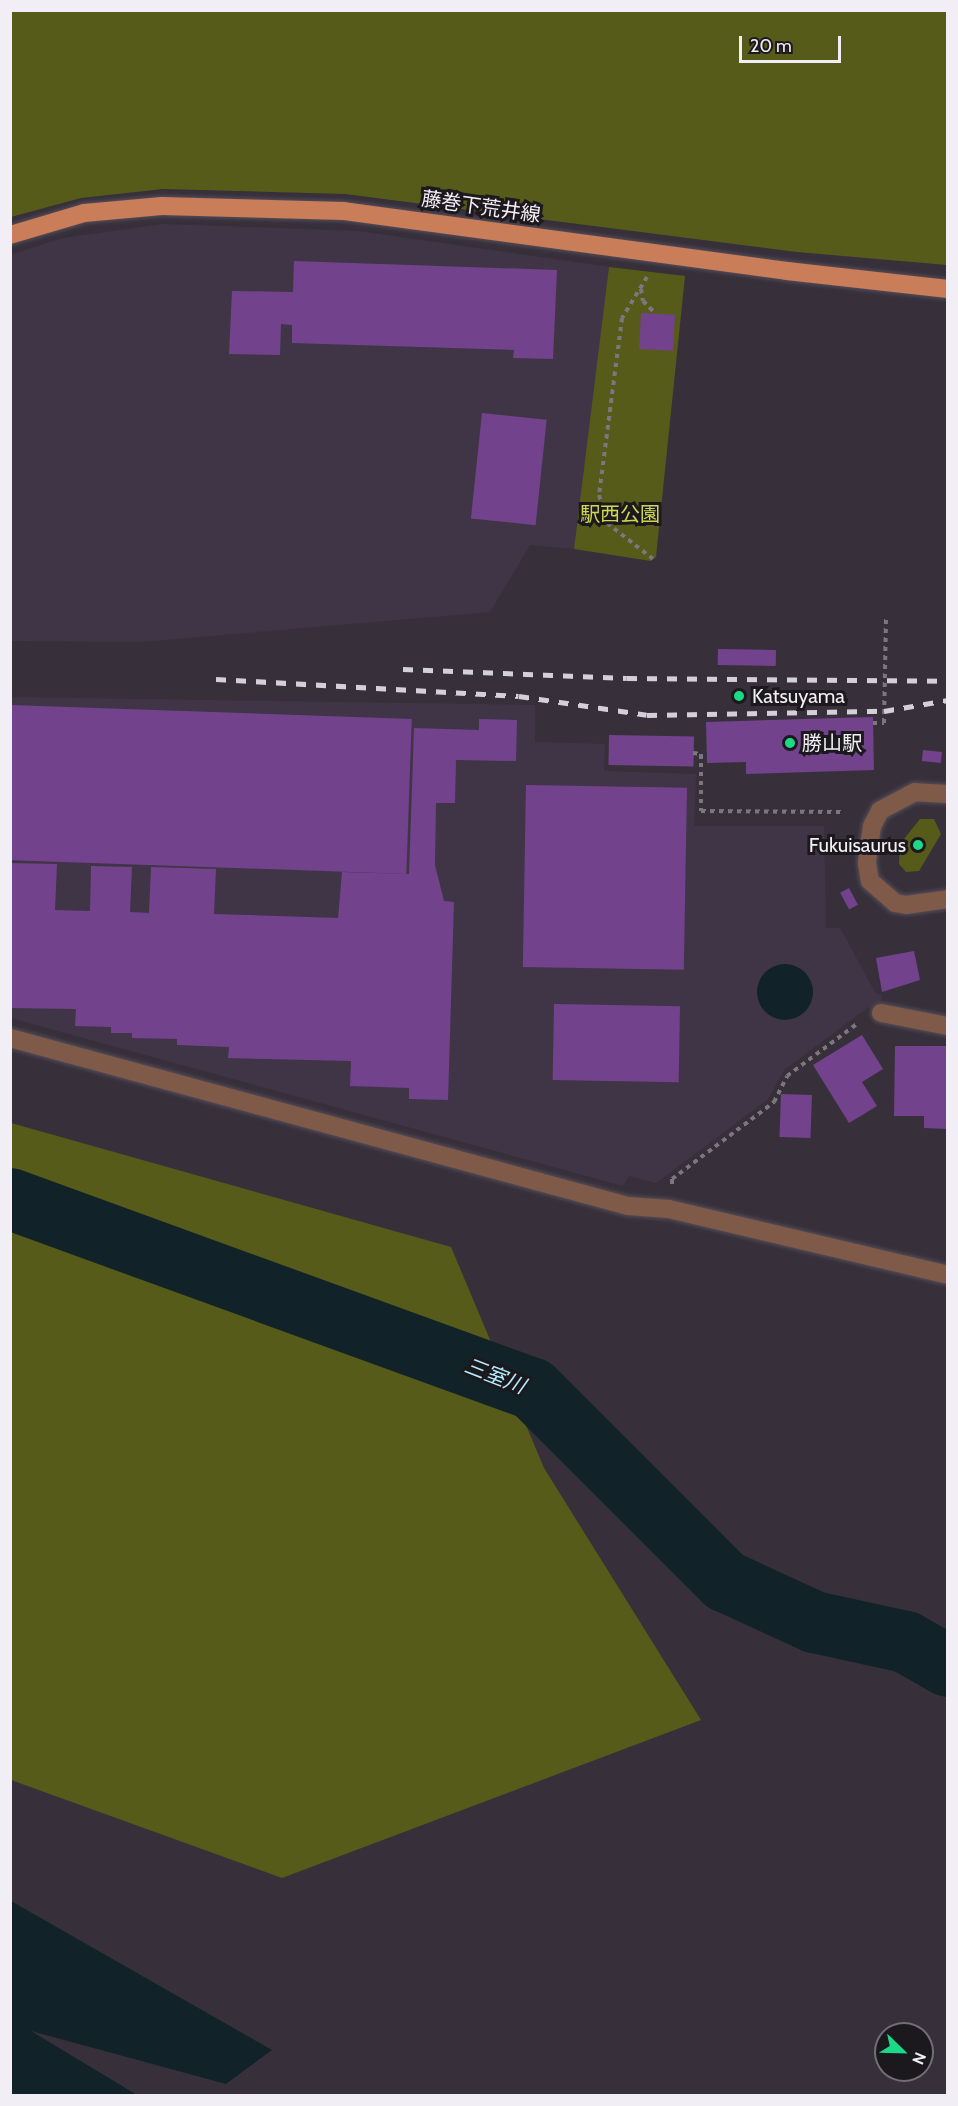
<!DOCTYPE html>
<html>
<head>
<meta charset="utf-8">
<style>
  body { margin:0 }
  #map { position:relative; width:958px; height:2106px; overflow:hidden; background:#37303b; font-family:Cabin,"Noto Sans JP",sans-serif }
  div>[style] { position:absolute }
  .built>* { inset:0; background:#403546 }
  .green>* { inset:0; background:#575b1a }
  .water>* { inset:0; background:#112328 }
  .round { border-radius:50% }
  .river>* { height:62px; margin:-31px; padding:0 31px; transform-origin:31px; border-radius:31px; background:#112328 }
  .building>* { inset:0; background:#73428d; transform-origin:0 0 }
  .path>* { height:4px; margin-top:-2px; transform-origin:0; background:repeating-linear-gradient(90deg,#7c767f 0 4.5px,transparent 0 9px) }
  .roads { filter:drop-shadow(0 0 2px #554e59) drop-shadow(0 0 2px #554e59) }
  .minor>* { height:18px; margin:-9px; padding:0 9px; transform-origin:9px; border-radius:9px; background:#7f5a48 }
  .major>* { height:18px; margin:-9px; padding:0 9px; transform-origin:9px; border-radius:9px; background:#c97d59 }
  .rail>* { height:4.5px; margin-top:-2.25px; transform-origin:0; background:repeating-linear-gradient(90deg,#d4d0d8 0 10px,transparent 0 20px) }
  .dots>* { width:16px; height:16px; translate:-50% -50%; box-sizing:border-box; border:3px solid #1c191e; border-radius:50% }
  span { translate:-50% -50%; white-space:nowrap; text-align:center; line-height:1.15; -webkit-text-stroke:6px #1c191e; paint-order:stroke }
  .street-label { font-size:20px; color:#f2eef5 }
  .park-label { font-size:20px; color:#cfd750 }
  .poi-label { font-size:20px; color:#f2eef5 }
  .left { translate:0 -50%; text-align:left }
  .right { translate:-100% -50%; text-align:right }
  .water-label { font-size:21px; color:#b3ecfe; font-style:italic }
  .frame { position:absolute; inset:0; border:12px solid #f2eef5; pointer-events:none }
  .north { position:absolute; left:874px; top:2022px; width:60px; height:60px; box-sizing:border-box; background:#1c191e; border:2px solid #726e74; border-radius:50%; rotate:113deg; font-size:16px; font-weight:700; line-height:24px; text-align:center; color:#f2eef5 }
  .north::after { content:''; display:block; margin:auto; width:21px; height:27px; background:#1cd988; clip-path:polygon(50% 0,100% 100%,50% 72%,0 100%) }
  .scale { position:absolute; left:739px; top:36px; width:102px; height:27px; box-sizing:border-box; border:3px solid #f2eef5; border-top:0; padding-left:8px; font-size:18px; line-height:21px; white-space:nowrap; color:#f2eef5; -webkit-text-stroke:4px #1c191e; paint-order:stroke }
</style>
</head>
<body>
<div id="map">
  <div class="built">
    <div style="clip-path:polygon(164px 224px,358px 231px,609px 267px,574px 549px,530px 545px,490px 612px,141px 642px,11px 641px,10px 255px,63px 238px)"></div>
    <div style="clip-path:polygon(10px 697px,535px 705px,535px 742px,605px 744px,604px 771px,696px 774px,694px 826px,824px 826px,826px 928px,840px 928px,876px 994px,882px 995px,880px 1005px,867px 1008px,784px 1070px,768px 1099px,656px 1183px,629px 1176px,623px 1186px,11px 1018px)"></div>
  </div>
  <div class="green">
    <div style="clip-path:polygon(11px 10px,947px 11px,947px 265px,797px 252px,345px 194px,163px 189px,81px 198px,11px 217px)"></div>
    <div style="clip-path:polygon(609px 267px,685px 276px,656px 557px,651px 561px,574px 549px)"></div>
    <div style="clip-path:polygon(920px 819px,934px 819px,941px 834px,919px 871px,906px 872px,899px 864px,900px 844px)"></div>
    <div style="clip-path:polygon(11px 1123px,451px 1247px,544px 1468px,701px 1720px,282px 1878px,11px 1780px)"></div>
  </div>
  <div class="water">
    <div class="round" style="left:757px;top:964px;width:56px;height:56px"></div>
    <div style="clip-path:polygon(10px 1901px,11px 1901px,272px 2050px,226px 2084px,31px 2031px,137px 2095px,11px 2095px)"></div>
  </div>
  <div class="river">
    <div style="left:10px;top:1199px;width:556px;rotate:19.97deg"></div>
    <div style="left:533px;top:1389px;width:272px;rotate:45deg"></div>
    <div style="left:725px;top:1581px;width:98px;rotate:24.7deg"></div>
    <div style="left:814px;top:1622px;width:94px;rotate:12.3deg"></div>
    <div style="left:906px;top:1642px;width:48px;rotate:29.7deg"></div>
  </div>
  <div class="building">
    <div style="clip-path:polygon(294px 261px,557px 270px,553px 359px,513px 358px,514px 350px,292px 343px,292px 325px,281px 324px,280px 355px,229px 354px,232px 291px,293px 292px)"></div>
    <div style="left:641px;top:313px;width:34px;height:36px;rotate:3deg"></div>
    <div style="left:482px;top:413px;width:65px;height:106px;rotate:6deg"></div>
    <div style="left:718px;top:649px;width:58px;height:16px;rotate:1deg"></div>
    <div style="left:10px;top:705px;width:402px;height:155px;rotate:2deg"></div>
    <div style="clip-path:polygon(873px 717px,874px 770px,746px 774px,746px 762px,707px 763px,706px 722px)"></div>
    <div style="clip-path:polygon(479px 719px,517px 720px,516px 761px,456px 760px,455px 803px,436px 803px,435px 865px,444px 901px,454px 902px,448px 1100px,409px 1099px,409px 1088px,350px 1086px,351px 1061px,228px 1058px,229px 1047px,177px 1045px,177px 1039px,132px 1038px,132px 1033px,111px 1033px,111px 1027px,75px 1026px,76px 1009px,10px 1008px,10px 863px,57px 864px,55px 910px,90px 911px,91px 866px,132px 867px,130px 912px,149px 913px,151px 867px,216px 869px,214px 914px,338px 918px,342px 872px,409px 874px,414px 728px,479px 730px)"></div>
    <div style="left:609px;top:735px;width:85px;height:30px;rotate:1deg"></div>
    <div style="left:923px;top:750px;width:19px;height:11px;rotate:6deg"></div>
    <div style="left:526px;top:785px;width:161px;height:182px;rotate:1deg"></div>
    <div style="left:849px;top:888px;width:19px;height:10px;rotate:62deg"></div>
    <div style="clip-path:polygon(914px 951px,920px 980px,882px 992px,876px 958px)"></div>
    <div style="left:554px;top:1004px;width:126px;height:76px;rotate:1deg"></div>
    <div style="clip-path:polygon(862px 1035px,883px 1069px,862px 1082px,877px 1106px,849px 1123px,813px 1065px)"></div>
    <div style="clip-path:polygon(895px 1046px,948px 1046px,948px 1129px,924px 1128px,924px 1116px,894px 1116px)"></div>
    <div style="left:781px;top:1094px;width:31px;height:43px;rotate:2deg"></div>
  </div>
  <div class="path">
    <div style="left:647px;top:277px;width:48px;rotate:121.4deg"></div>
    <div style="left:622px;top:318px;width:178px;rotate:97.4deg"></div>
    <div style="left:599px;top:495px;width:29px;rotate:74deg"></div>
    <div style="left:607px;top:523px;width:58px;rotate:38deg"></div>
    <div style="left:641px;top:289px;width:12px;rotate:81deg"></div>
    <div style="left:643px;top:301px;width:18px;rotate:45deg"></div>
    <div style="left:873px;top:723px;width:11px"></div>
    <div style="left:884px;top:723px;width:104px;rotate:-88.9deg"></div>
    <div style="left:693px;top:753px;width:8px;rotate:7deg"></div>
    <div style="left:701px;top:754px;width:57px;rotate:90deg"></div>
    <div style="left:701px;top:811px;width:142px;rotate:0.4deg"></div>
    <div style="left:672px;top:1184px;width:5px;rotate:-90deg"></div>
    <div style="left:672px;top:1179px;width:128px;rotate:-37deg"></div>
    <div style="left:774px;top:1102px;width:29px;rotate:-63deg"></div>
    <div style="left:787px;top:1076px;width:89px;rotate:-36.7deg"></div>
  </div>
  <div class="roads">
    <div class="minor">
      <div style="left:948px;top:794px;width:33px;rotate:-177deg"></div>
      <div style="left:915px;top:792px;width:40px;rotate:152deg"></div>
      <div style="left:880px;top:811px;width:17px;rotate:118deg"></div>
      <div style="left:872px;top:826px;width:37px;rotate:98deg"></div>
      <div style="left:867px;top:863px;width:18px;rotate:81deg"></div>
      <div style="left:870px;top:881px;width:33px;rotate:41deg"></div>
      <div style="left:895px;top:903px;width:11px;rotate:10deg"></div>
      <div style="left:906px;top:905px;width:42px;rotate:-8.1deg"></div>
      <div style="left:881px;top:1013px;width:68px;rotate:11deg"></div>
      <div style="left:10px;top:1038px;width:640px;rotate:15.21deg"></div>
      <div style="left:628px;top:1206px;width:41px;rotate:4.2deg"></div>
      <div style="left:669px;top:1209px;width:287px;rotate:13.3deg"></div>
    </div>
    <div class="major">
      <div style="left:10px;top:235px;width:77px;rotate:-16.6deg"></div>
      <div style="left:84px;top:213px;width:78px;rotate:-5.1deg"></div>
      <div style="left:162px;top:206px;width:182px;rotate:1.6deg"></div>
      <div style="left:344px;top:211px;width:447px;rotate:7.7deg"></div>
      <div style="left:787px;top:271px;width:162px;rotate:6.4deg"></div>
    </div>
  </div>
  <div class="rail">
    <div style="left:403px;top:669px;width:224px;rotate:2.3deg"></div>
    <div style="left:627px;top:678px;width:321px;rotate:0.5deg"></div>
    <div style="left:216px;top:679px;width:303px;rotate:3.2deg"></div>
    <div style="left:519px;top:696px;width:129px;rotate:8.4deg"></div>
    <div style="left:647px;top:715px;width:237px;rotate:-1deg"></div>
    <div style="left:884px;top:711px;width:65px;rotate:-9.8deg"></div>
  </div>
  <div class="dots">
    <div style="left:739px;top:696px;background:#1cd988"></div>
    <div style="left:790px;top:743px;background:#1cd988"></div>
    <div style="left:918px;top:845px;background:#1cd988"></div>
  </div>
  <div class="street-label">
    <span style="left:481px;top:207px;rotate:8deg">藤巻下荒井線</span>
  </div>
  <div class="park-label">
    <span style="left:620px;top:514px">駅西公園</span>
  </div>
  <div class="poi-label">
    <span class="left" style="left:752px;top:696px">Katsuyama</span>
    <span class="left" style="left:802px;top:743px">勝山駅</span>
    <span class="right" style="left:906px;top:845px">Fukuisaurus</span>
  </div>
  <div class="water-label">
    <span style="left:495px;top:1376px;rotate:21deg">三室川</span>
  </div>
  <div class="frame"></div>
  <div class="north">N</div>
  <div class="scale">20 m</div>
</div>
</body>
</html>
